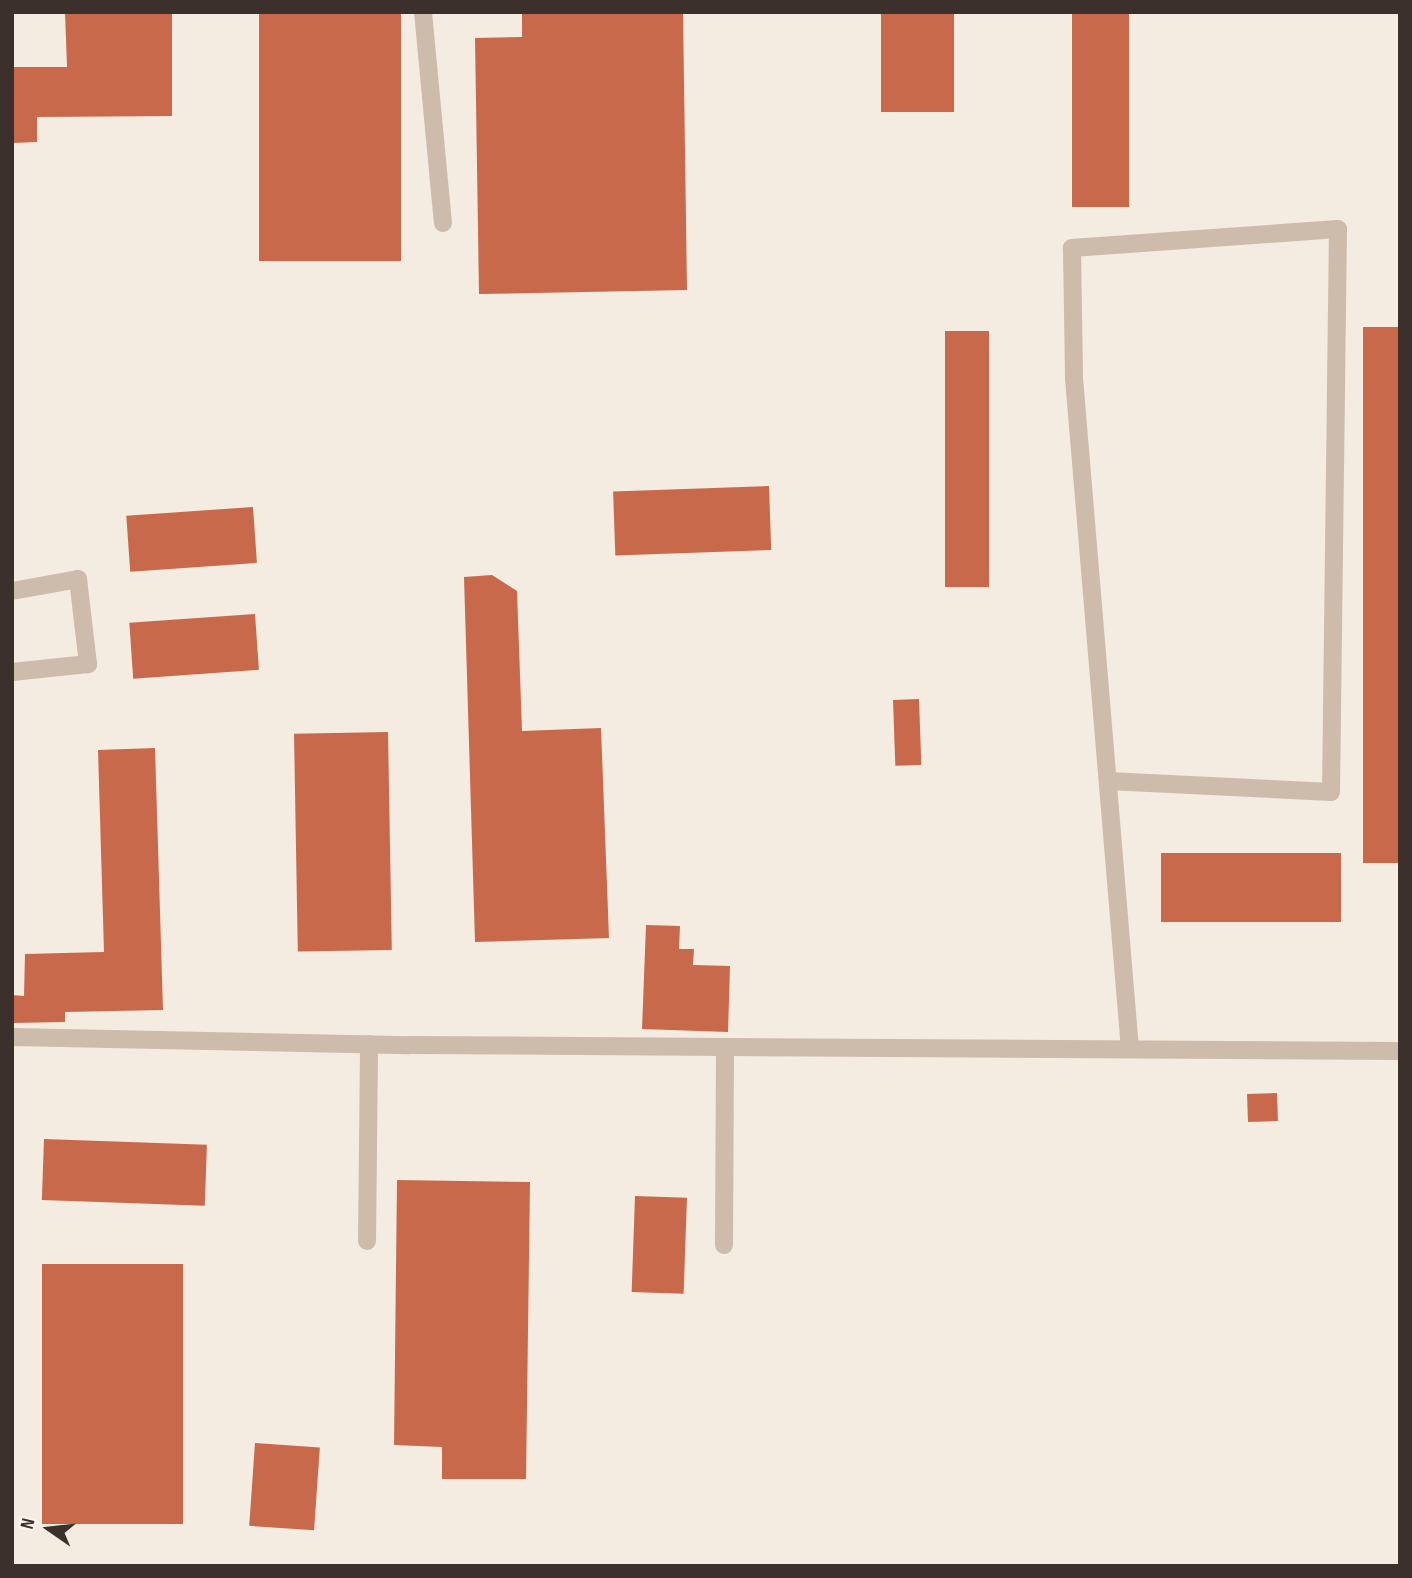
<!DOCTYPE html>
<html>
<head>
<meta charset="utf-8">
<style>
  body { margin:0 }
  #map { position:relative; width:1412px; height:1578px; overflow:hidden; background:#f4ebe1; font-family:"Sofia Sans Condensed",sans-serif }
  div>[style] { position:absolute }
  .building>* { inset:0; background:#c8694b; transform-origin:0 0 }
  .minor>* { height:18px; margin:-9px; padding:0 9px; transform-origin:9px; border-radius:9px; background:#cdbbac }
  span { translate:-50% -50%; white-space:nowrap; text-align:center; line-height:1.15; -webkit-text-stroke:5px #fbf5ee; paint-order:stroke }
  .frame { position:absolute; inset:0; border:14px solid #3b302b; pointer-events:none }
  .north { position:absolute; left:14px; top:1494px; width:70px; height:70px; -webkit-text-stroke:5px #fbf5ee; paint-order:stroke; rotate:284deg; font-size:19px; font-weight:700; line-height:28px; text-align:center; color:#3b302b }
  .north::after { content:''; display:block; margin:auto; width:24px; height:32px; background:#3b302b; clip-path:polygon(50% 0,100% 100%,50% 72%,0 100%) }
</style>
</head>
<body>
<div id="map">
  <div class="building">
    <div style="clip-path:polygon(65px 12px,172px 12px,172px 116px,37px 117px,37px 142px,12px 143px,12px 67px,67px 67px)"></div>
    <div style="left:259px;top:12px;width:142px;height:249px"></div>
    <div style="clip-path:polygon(522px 12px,683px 12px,687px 290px,479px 294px,475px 38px,522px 37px)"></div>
    <div style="left:881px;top:12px;width:73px;height:100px"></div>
    <div style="left:1072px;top:12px;width:57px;height:195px"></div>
    <div style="left:1363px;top:327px;width:37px;height:536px"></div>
    <div style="left:945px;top:331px;width:44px;height:256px"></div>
    <div style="left:769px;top:486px;width:64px;height:156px;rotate:88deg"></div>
    <div style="left:253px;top:507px;width:56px;height:127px;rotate:86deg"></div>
    <div style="clip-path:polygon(492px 575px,517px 591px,522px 731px,601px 728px,609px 938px,475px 942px,464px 577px)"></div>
    <div style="left:255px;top:614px;width:56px;height:126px;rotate:86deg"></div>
    <div style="left:919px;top:699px;width:66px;height:26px;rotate:88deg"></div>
    <div style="left:388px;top:732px;width:218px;height:94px;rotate:89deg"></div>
    <div style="clip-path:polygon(155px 748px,163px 1010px,65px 1012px,65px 1022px,12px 1023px,12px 995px,24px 996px,25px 954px,104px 952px,98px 750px)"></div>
    <div style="left:1161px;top:853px;width:180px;height:69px"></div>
    <div style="clip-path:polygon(646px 925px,680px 926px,679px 949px,694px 949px,693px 965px,730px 966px,728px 1032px,642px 1029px)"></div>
    <div style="left:1277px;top:1093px;width:28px;height:30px;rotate:88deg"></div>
    <div style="left:44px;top:1139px;width:163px;height:61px;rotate:2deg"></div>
    <div style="clip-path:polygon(397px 1180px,530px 1182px,526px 1479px,442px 1479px,442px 1447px,394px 1445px)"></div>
    <div style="left:635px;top:1196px;width:52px;height:96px;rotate:2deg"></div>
    <div style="left:42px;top:1264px;width:141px;height:260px"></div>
    <div style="left:255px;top:1443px;width:65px;height:83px;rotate:4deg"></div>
  </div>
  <div class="minor">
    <div style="left:423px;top:12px;width:212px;rotate:84.6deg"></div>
    <div style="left:12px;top:591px;width:67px;rotate:-10.3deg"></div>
    <div style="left:78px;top:579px;width:86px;rotate:83.3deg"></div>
    <div style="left:88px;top:664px;width:76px;rotate:174deg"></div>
    <div style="left:1108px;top:781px;width:223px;rotate:2.8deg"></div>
    <div style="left:1331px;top:792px;width:563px;rotate:-89.29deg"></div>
    <div style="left:1338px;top:229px;width:267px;rotate:175.9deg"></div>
    <div style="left:1072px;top:248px;width:130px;rotate:89.1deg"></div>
    <div style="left:1074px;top:378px;width:673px;rotate:85.23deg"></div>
    <div style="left:12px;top:1037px;width:397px;rotate:1.2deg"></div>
    <div style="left:409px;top:1045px;width:991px;rotate:0.35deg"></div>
    <div style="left:367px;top:1241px;width:197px;rotate:-89.4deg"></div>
    <div style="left:724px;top:1245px;width:198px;rotate:-89.7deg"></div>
  </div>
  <div class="frame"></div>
  <div class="north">N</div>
</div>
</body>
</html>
